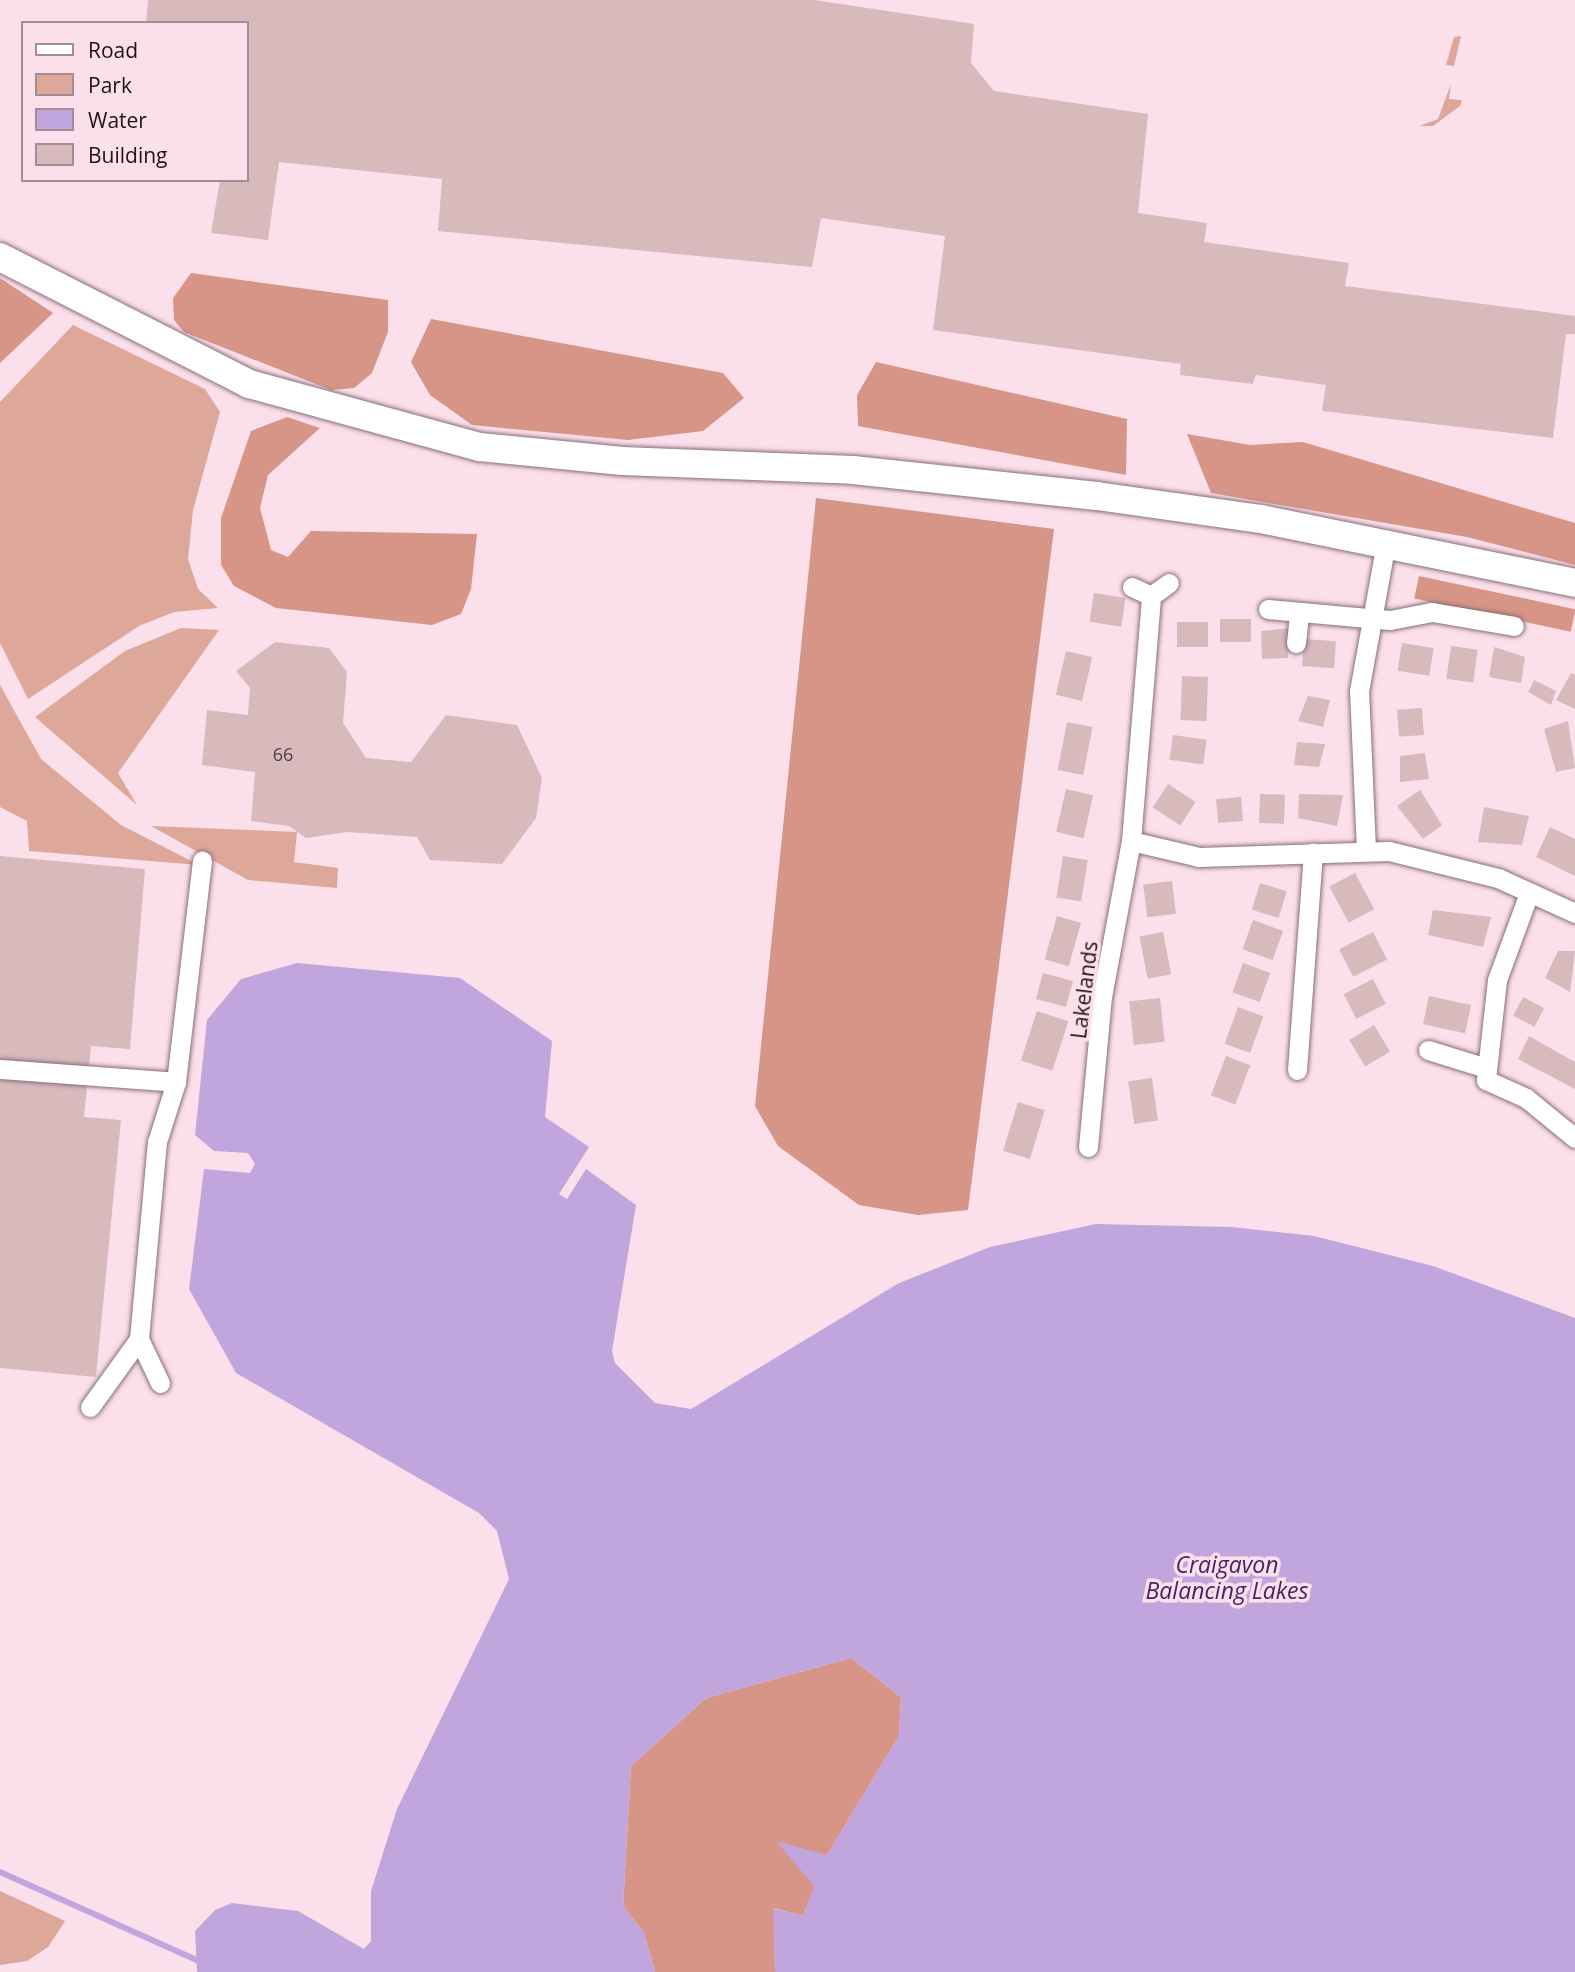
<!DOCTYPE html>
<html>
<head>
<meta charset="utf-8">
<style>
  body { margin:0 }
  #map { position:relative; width:1575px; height:1972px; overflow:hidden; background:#fbdfeb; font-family:"Open Sans",sans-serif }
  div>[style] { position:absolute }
  .green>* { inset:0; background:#dda79a }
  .forest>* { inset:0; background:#d69586; transform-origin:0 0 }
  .water>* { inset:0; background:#c0a6dd }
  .stream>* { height:6px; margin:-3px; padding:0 3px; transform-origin:3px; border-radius:3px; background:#c0a6dd }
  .building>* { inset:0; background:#d8babd; transform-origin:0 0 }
  .roads { filter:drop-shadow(0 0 2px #876f7a) drop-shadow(0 0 2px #876f7a) }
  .street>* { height:19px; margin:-9.5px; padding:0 9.5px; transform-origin:9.5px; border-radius:9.5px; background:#fff }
  .secondary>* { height:28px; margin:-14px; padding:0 14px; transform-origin:14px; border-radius:14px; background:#fff }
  span { translate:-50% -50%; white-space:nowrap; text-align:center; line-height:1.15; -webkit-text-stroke:7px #fbdfeb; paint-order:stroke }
  .number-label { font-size:18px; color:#4c3e41 }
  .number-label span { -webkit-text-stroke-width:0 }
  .street-label { font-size:21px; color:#1e1418 }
  .water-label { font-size:23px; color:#472465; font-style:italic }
  .legend { position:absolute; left:21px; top:21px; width:228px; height:161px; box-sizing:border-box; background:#fbdfeb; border:2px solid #a38e97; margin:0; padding:9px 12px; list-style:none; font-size:21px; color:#1e1418 }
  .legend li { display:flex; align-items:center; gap:14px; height:35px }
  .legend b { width:35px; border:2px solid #a38e97 }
</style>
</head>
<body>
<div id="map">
  <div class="green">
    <div style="clip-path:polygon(1461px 36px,1454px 66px,1446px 65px,1454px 37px)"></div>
    <div style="clip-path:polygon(1451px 84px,1449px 99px,1462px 100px,1460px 106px,1433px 126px,1419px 126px,1438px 119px)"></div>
    <div style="clip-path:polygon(73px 325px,205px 389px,220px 412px,193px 510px,188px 559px,198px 589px,218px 608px,174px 612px,139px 626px,28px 699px,0 643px,0 402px)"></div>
    <div style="clip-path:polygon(181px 628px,219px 630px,118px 773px,137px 805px,35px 717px,125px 651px)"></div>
    <div style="clip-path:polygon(0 685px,41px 759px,121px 825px,199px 865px,29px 851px,27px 821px,0 807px)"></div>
    <div style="clip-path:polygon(151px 826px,297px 832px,294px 862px,338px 868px,337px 888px,248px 880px)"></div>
    <div style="clip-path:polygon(0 1891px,65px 1921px,48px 1947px,27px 1961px,0 1965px)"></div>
  </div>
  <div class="forest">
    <div style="clip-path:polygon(191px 273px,388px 300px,388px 332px,372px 373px,354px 388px,331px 390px,184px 332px,174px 320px,173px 298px)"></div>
    <div style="clip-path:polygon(0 278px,53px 313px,0 363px)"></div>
    <div style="clip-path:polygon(431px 319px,723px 373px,744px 398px,703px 431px,628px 440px,472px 425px,430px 395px,411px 362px)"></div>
    <div style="clip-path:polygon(876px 362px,1127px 419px,1126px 475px,858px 426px,857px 395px)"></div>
    <div style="clip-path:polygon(287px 417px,320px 428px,268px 475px,260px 508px,271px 550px,288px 557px,311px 531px,477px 534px,471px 589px,461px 614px,432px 625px,276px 608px,234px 586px,221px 565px,221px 518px,251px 431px)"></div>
    <div style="clip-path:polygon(1187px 434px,1250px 445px,1303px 442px,1575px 523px,1575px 565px,1467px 537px,1211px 493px)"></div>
    <div style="clip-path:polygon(816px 498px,1054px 529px,968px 1210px,918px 1215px,859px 1205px,778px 1146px,755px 1106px)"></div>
    <div style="left:1419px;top:576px;width:160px;height:23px;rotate:12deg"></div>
    <div style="clip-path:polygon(851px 1658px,901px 1697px,899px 1736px,827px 1855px,803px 1916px,774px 1908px,775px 1972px,655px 1972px,644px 1933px,623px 1906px,631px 1766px,706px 1698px)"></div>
  </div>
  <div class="water">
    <div style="clip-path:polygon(297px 963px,460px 978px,552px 1041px,545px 1117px,589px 1147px,559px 1194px,567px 1199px,586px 1169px,636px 1205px,612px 1351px,615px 1363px,655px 1403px,691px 1409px,899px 1283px,990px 1247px,1096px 1224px,1232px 1227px,1314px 1236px,1433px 1266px,1575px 1318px,1575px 1972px,775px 1972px,773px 1908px,803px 1916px,814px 1886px,776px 1841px,827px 1855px,899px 1736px,901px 1697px,851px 1658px,706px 1698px,631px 1766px,623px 1906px,644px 1933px,655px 1972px,197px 1972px,195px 1931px,215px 1910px,232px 1903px,298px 1911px,364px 1949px,371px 1941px,371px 1891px,397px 1809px,509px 1579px,497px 1531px,479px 1513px,236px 1373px,189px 1289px,204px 1169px,250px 1173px,255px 1164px,248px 1153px,214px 1151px,195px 1135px,207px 1020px,241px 979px)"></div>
  </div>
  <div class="stream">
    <div style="left:0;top:1872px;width:216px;rotate:24.1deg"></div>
  </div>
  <div class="building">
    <div style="clip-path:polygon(148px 0,814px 0,974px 24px,971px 63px,994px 91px,1148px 114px,1138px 213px,1207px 223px,1204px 242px,1349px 263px,1345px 286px,1575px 316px,1575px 334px,1566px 334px,1553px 438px,1322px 411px,1326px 385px,1256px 375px,1253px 384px,1180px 375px,1181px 364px,933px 330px,945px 236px,821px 218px,812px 267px,438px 231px,442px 179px,279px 162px,268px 240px,211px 233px,220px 180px,247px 180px,247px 23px,146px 23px)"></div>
    <div style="left:1094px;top:593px;width:32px;height:29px;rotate:9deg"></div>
    <div style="left:1220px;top:619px;width:31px;height:23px"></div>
    <div style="left:1177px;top:622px;width:31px;height:25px"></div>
    <div style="clip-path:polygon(1291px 628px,1288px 658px,1262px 659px,1261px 631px)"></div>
    <div style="left:1304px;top:639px;width:32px;height:27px;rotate:4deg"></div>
    <div style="clip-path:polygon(275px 642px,329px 648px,347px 672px,343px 723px,366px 758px,411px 762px,446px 715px,517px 725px,542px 778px,536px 818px,502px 864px,430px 860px,417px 837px,347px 832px,306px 838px,289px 826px,251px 821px,255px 772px,202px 765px,207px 710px,248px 715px,250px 688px,236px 671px)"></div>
    <div style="left:1402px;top:643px;width:32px;height:28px;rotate:9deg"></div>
    <div style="left:1451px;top:646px;width:27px;height:33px;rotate:8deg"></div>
    <div style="clip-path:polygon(1494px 647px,1525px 657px,1521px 683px,1489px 677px)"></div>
    <div style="left:1066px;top:651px;width:27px;height:45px;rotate:13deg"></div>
    <div style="clip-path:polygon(1571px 673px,1575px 675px,1575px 709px,1556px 700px)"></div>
    <div style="left:1182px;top:676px;width:26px;height:44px;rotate:2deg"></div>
    <div style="clip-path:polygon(1534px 680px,1556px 691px,1551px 705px,1528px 692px)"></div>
    <div style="clip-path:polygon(1308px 696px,1330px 700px,1323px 727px,1298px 721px)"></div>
    <div style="left:1422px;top:708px;width:27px;height:25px;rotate:86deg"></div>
    <div style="clip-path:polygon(1568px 721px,1575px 768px,1556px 772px,1544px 729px)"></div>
    <div style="left:1067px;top:722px;width:26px;height:49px;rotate:11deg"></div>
    <div style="left:1173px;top:735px;width:34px;height:25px;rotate:8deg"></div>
    <div style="clip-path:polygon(1297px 742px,1325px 744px,1319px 767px,1294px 765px)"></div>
    <div style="clip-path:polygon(1425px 753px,1429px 779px,1400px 782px,1400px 756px)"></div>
    <div style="left:1168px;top:784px;width:33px;height:28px;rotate:33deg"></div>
    <div style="left:1066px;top:789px;width:28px;height:44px;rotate:13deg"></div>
    <div style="clip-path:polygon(1420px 790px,1442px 825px,1423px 839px,1397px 806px)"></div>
    <div style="left:1260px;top:794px;width:25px;height:29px;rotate:2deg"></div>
    <div style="clip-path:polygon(1299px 794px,1343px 795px,1337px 826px,1298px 818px)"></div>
    <div style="left:1241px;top:797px;width:24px;height:25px;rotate:85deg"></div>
    <div style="clip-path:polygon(1484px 807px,1529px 816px,1522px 845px,1478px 842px)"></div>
    <div style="clip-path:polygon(1550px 827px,1575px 839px,1575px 876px,1536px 857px)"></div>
    <div style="clip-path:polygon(0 856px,145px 869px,130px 1049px,91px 1046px,84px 1117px,121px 1120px,96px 1377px,0 1368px)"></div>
    <div style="left:1063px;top:856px;width:25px;height:42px;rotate:9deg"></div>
    <div style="left:1355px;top:873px;width:41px;height:29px;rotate:62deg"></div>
    <div style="left:1172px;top:881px;width:33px;height:29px;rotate:83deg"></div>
    <div style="left:1260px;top:883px;width:28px;height:28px;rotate:17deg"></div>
    <div style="clip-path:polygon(1433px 910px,1491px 917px,1483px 947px,1428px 935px)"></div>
    <div style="left:1057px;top:916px;width:25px;height:45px;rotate:16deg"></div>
    <div style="left:1253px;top:920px;width:32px;height:31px;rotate:20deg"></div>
    <div style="left:1163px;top:932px;width:43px;height:24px;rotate:79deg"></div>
    <div style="left:1373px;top:932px;width:31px;height:38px;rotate:63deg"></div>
    <div style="clip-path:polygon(1558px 951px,1575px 951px,1570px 992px,1545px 978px)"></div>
    <div style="left:1243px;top:963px;width:29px;height:31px;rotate:20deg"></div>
    <div style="left:1043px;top:973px;width:31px;height:27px;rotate:15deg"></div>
    <div style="left:1373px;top:979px;width:28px;height:33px;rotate:63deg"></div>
    <div style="left:1429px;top:996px;width:43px;height:29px;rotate:12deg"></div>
    <div style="left:1523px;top:997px;width:24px;height:21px;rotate:28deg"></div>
    <div style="left:1160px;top:998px;width:44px;height:31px;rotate:84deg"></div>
    <div style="left:1238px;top:1007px;width:27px;height:39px;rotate:20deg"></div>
    <div style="left:1037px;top:1011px;width:33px;height:52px;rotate:18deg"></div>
    <div style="left:1374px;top:1025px;width:31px;height:29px;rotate:59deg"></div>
    <div style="clip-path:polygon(1529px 1036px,1575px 1062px,1575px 1089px,1518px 1059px)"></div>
    <div style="left:1226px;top:1056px;width:26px;height:42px;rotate:21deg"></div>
    <div style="left:1152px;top:1078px;width:43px;height:24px;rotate:82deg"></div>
    <div style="left:1018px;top:1102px;width:28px;height:51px;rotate:17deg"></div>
  </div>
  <div class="roads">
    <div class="street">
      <div style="left:1132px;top:587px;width:21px;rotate:25deg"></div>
      <div style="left:1151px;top:596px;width:22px;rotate:-36deg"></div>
      <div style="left:1268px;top:609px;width:122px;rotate:5.2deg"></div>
      <div style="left:1390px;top:620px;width:43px;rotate:-10.8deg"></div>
      <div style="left:1432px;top:612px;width:83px;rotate:9.7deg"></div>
      <div style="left:1296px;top:643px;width:31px;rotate:-84deg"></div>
      <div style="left:1131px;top:841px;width:70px;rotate:13.2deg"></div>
      <div style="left:1199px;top:857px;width:190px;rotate:-1.8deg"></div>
      <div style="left:1389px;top:851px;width:112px;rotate:13.9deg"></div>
      <div style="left:1498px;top:878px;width:85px;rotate:24.4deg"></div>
      <div style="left:1366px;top:850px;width:159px;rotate:-92.5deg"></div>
      <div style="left:1359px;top:691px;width:151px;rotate:-79.7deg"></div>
      <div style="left:1529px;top:893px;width:93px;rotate:110.2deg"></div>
      <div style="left:1497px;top:980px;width:101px;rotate:96.3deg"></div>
      <div style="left:1486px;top:1080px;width:44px;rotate:24.2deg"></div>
      <div style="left:1526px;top:1098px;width:63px;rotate:39.2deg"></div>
      <div style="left:1428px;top:1050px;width:61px;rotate:17.2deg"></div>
      <div style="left:0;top:1069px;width:176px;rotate:4.2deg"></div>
      <div style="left:1297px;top:1070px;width:218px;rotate:-85.8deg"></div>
      <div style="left:1088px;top:1147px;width:151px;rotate:-84.7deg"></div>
      <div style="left:1102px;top:997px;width:159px;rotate:-79.5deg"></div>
      <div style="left:1131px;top:841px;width:246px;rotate:-85.3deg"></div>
      <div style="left:160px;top:1383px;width:49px;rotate:-115.5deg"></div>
      <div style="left:139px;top:1339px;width:198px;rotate:-84.8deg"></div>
      <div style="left:157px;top:1142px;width:63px;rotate:-72.4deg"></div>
      <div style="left:176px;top:1082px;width:223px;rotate:-83.3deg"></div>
      <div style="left:90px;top:1407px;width:84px;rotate:-54.2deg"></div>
    </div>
    <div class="secondary">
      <div style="left:0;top:257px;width:280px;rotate:27deg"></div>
      <div style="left:249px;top:384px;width:239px;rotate:15.3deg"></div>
      <div style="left:480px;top:447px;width:143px;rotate:5.6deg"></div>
      <div style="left:622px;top:461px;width:231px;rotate:2.2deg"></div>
      <div style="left:853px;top:470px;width:245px;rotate:6.1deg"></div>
      <div style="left:1097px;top:496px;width:166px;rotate:8deg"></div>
      <div style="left:1261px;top:519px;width:320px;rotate:11.5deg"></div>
    </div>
  </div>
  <div class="number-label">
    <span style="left:283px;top:754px">66</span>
  </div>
  <div class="street-label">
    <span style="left:1084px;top:990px;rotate:-83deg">Lakelands</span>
  </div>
  <div class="water-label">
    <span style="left:1227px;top:1577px">Craigavon<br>Balancing Lakes</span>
  </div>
  <ul class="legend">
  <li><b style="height:9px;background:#fff"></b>Road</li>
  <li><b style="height:19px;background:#dda79a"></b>Park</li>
  <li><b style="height:19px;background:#c0a6dd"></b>Water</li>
  <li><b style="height:19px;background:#d8babd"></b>Building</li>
  </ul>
</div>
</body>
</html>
